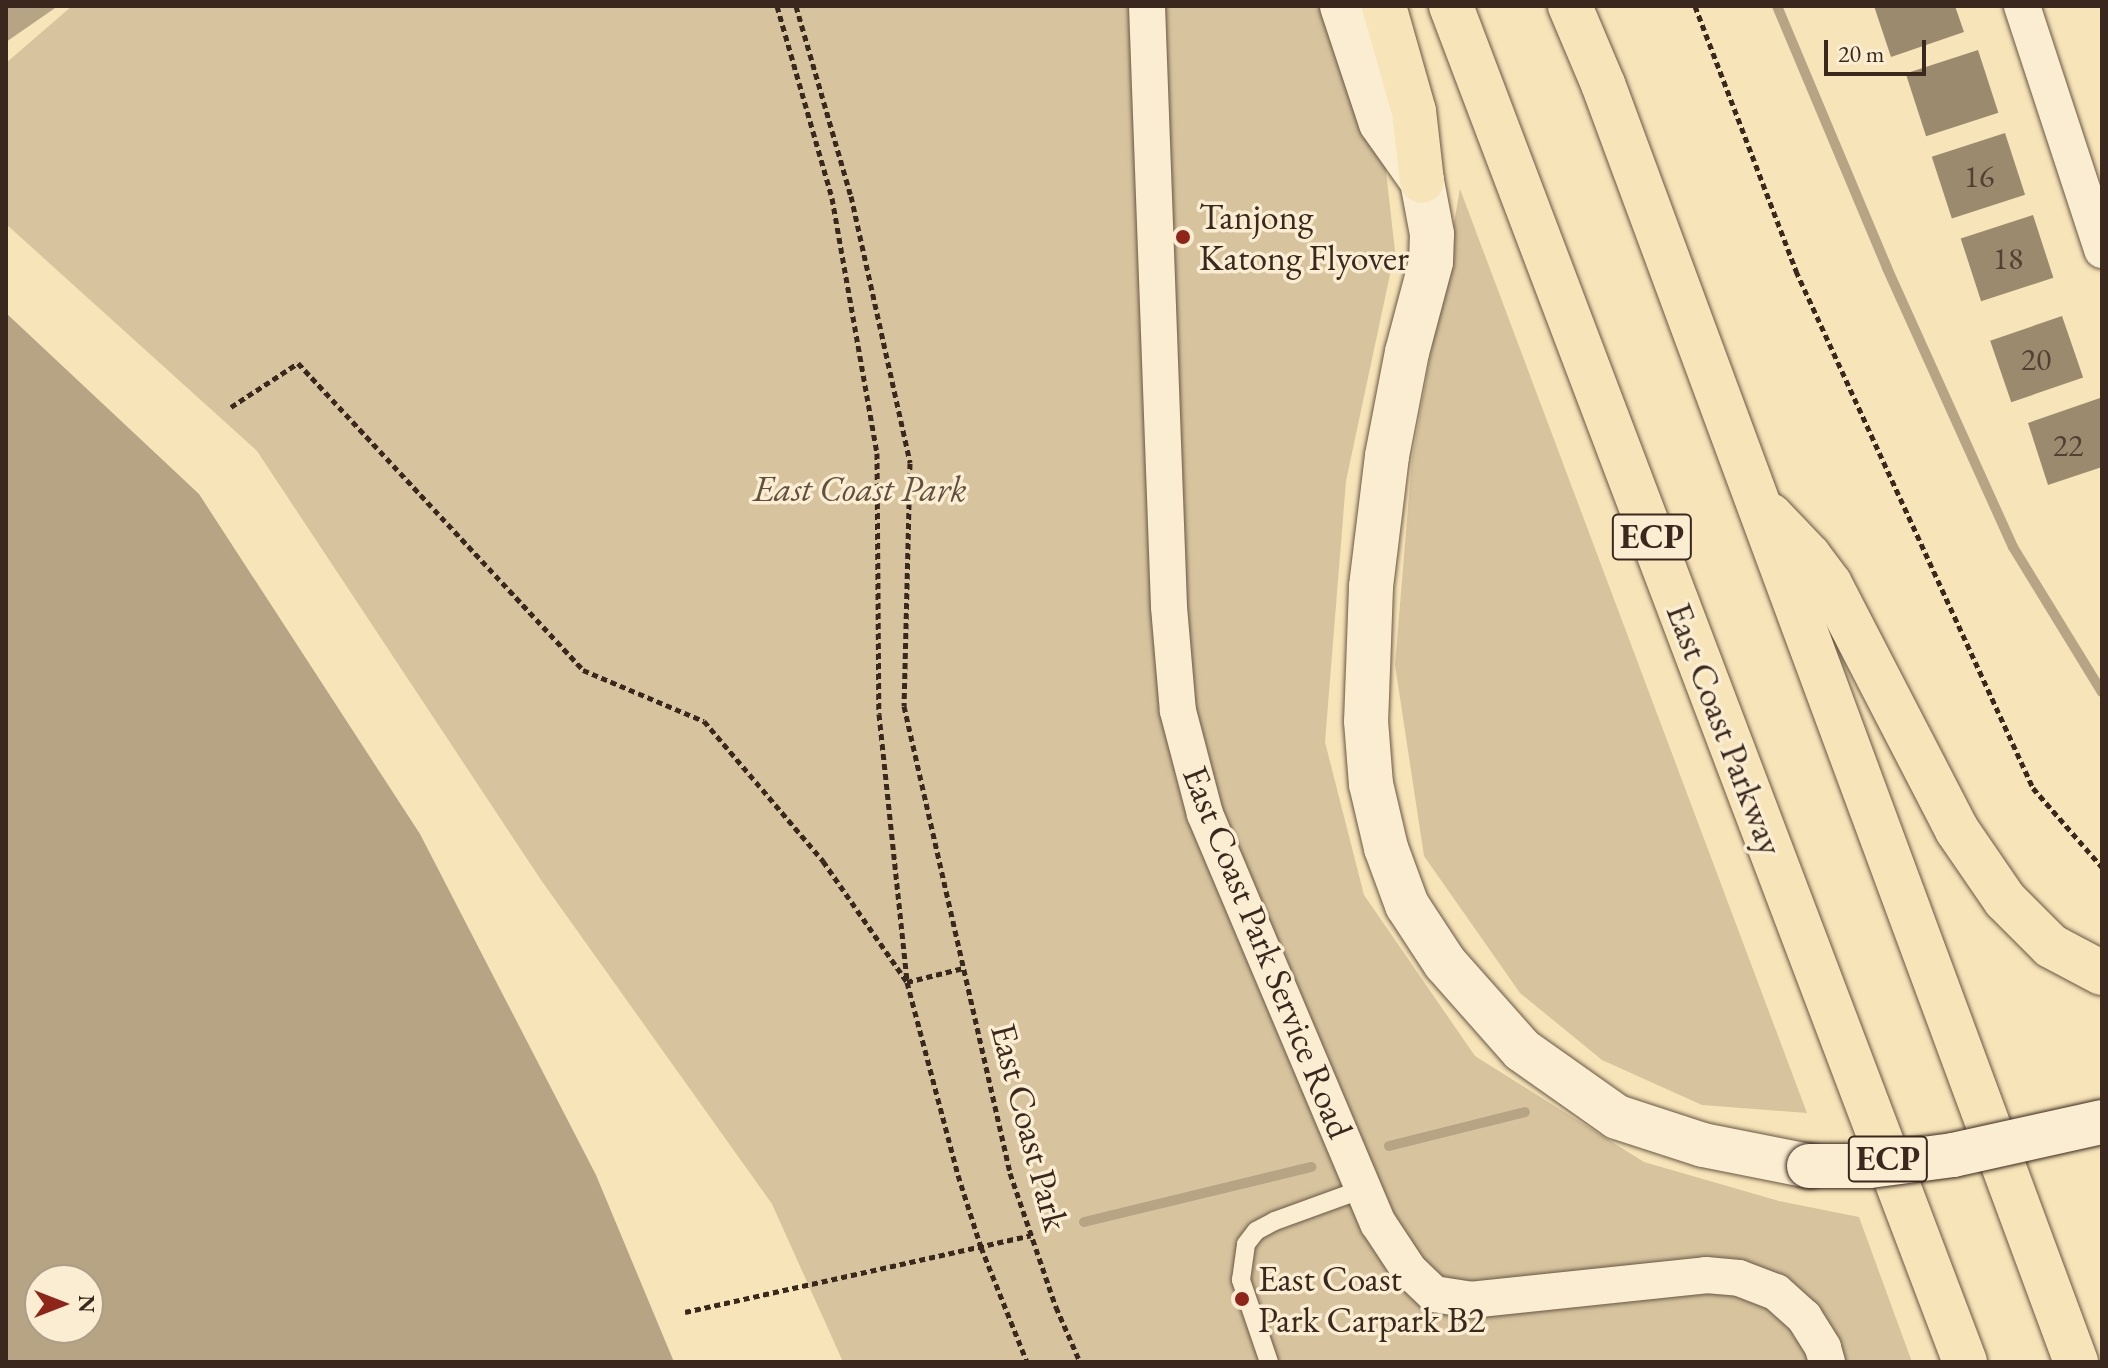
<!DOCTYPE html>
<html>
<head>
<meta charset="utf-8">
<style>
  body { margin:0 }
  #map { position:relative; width:2108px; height:1368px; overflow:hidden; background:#f7e4b8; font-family:"EB Garamond",serif }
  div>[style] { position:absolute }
  .green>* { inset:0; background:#d7c49e }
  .water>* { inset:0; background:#b7a484 }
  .stream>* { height:10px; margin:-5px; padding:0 5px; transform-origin:5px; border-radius:5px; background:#b7a484 }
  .building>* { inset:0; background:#9c8a6f; transform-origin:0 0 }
  .path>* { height:5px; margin-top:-2.5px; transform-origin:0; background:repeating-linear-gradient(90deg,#3a281f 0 6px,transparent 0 10px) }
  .roads { filter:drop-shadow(0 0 2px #695745) drop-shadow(0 0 2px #695745) }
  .lane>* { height:18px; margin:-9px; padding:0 9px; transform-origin:9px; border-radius:9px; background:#faedd1 }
  .street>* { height:36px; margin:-18px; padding:0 18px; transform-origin:18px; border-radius:18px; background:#faedd1 }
  .secondary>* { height:44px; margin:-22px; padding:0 22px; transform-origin:22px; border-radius:22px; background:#faedd1 }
  .highway>* { height:44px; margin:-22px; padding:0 22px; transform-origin:22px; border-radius:22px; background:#f7e4b8 }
  .bridges { filter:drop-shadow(0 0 2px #3a281f) drop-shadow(0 0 2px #3a281f) }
  .secondary-bridge>* { height:44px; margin:-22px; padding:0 22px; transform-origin:22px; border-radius:22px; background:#faedd1 }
  .dots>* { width:22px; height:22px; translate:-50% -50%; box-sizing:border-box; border:4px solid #faedd1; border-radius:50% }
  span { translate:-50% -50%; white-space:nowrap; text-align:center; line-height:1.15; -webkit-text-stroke:7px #faedd1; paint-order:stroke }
  .number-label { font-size:32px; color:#524033 }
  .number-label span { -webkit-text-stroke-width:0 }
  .shield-label span { padding:2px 6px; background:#faedd1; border:2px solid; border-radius:6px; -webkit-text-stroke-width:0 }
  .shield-label { font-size:34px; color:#3a281f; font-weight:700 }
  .poi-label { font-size:36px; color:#3a281f }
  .left { translate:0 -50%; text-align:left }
  .park-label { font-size:36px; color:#614f3f; font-style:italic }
  .street-label { font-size:36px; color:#3a281f }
  .frame { position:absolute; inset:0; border:8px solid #3a281f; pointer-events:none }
  .north { position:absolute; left:24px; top:1264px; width:80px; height:80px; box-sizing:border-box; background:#faedd1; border:2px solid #ad9e8a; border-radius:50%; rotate:90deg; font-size:22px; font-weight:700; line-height:32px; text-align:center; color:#3a281f }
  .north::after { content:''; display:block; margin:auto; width:28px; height:36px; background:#8f2418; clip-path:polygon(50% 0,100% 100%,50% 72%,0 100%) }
  .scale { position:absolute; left:1824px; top:40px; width:102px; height:36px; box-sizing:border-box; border:4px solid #3a281f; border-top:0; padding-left:10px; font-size:24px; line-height:28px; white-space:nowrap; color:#3a281f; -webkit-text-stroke:6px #faedd1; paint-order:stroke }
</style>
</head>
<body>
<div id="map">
  <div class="green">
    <div style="clip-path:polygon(72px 6px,1348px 6px,1378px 101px,1395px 251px,1346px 481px,1325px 742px,1364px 895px,1475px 1056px,1644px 1162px,1779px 1201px,1859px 1217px,1912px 1362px,843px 1362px,772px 1204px,541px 880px,257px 451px,6px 224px,6px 63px)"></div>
    <div style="clip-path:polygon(1460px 189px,1807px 1113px,1702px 1105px,1602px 1060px,1520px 993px,1424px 856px,1395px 665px,1412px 459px)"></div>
  </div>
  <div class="water">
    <div style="clip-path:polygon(6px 6px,58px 6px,6px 42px)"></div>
    <div style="clip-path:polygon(evenodd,6px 313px,199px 494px,420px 834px,596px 1175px,674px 1362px,6px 1362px,6px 313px,40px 1280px,88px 1280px,88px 1328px,40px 1328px,40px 1280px)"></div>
  </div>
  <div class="stream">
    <div style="left:1777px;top:6px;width:284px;rotate:67.2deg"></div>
    <div style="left:1887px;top:268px;width:306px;rotate:65.7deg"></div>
    <div style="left:2013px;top:547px;width:170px;rotate:58.5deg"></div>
    <div style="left:1389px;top:1146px;width:140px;rotate:-14deg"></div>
    <div style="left:1084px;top:1222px;width:234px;rotate:-13.6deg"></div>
  </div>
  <div class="building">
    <div style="clip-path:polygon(1874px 6px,1955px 6px,1964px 32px,1891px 57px)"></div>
    <div style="left:1978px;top:50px;width:66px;height:76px;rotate:72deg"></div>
    <div style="left:2005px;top:133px;width:65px;height:77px;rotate:72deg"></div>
    <div style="left:2033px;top:215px;width:66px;height:76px;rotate:72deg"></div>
    <div style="left:2062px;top:316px;width:65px;height:76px;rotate:71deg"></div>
    <div style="clip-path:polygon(2100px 398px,2102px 467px,2048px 485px,2028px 423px)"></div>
  </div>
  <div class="path">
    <div style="left:777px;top:6px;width:200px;rotate:74deg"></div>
    <div style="left:832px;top:198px;width:259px;rotate:80deg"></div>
    <div style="left:877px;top:453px;width:261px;rotate:89.6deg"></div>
    <div style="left:879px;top:714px;width:269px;rotate:84deg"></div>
    <div style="left:907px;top:982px;width:200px;rotate:75.2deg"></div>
    <div style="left:958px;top:1175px;width:76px;rotate:72.3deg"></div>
    <div style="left:981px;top:1247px;width:124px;rotate:68.2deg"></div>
    <div style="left:796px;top:6px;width:198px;rotate:73.9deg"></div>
    <div style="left:851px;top:196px;width:273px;rotate:77.5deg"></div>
    <div style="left:910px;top:463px;width:243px;rotate:91.4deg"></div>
    <div style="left:904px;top:706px;width:479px;rotate:77.2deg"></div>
    <div style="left:1010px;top:1173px;width:142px;rotate:71.1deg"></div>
    <div style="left:1056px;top:1307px;width:60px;rotate:66.4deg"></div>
    <div style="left:1695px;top:6px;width:284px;rotate:69.1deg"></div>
    <div style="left:1796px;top:271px;width:569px;rotate:65.37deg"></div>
    <div style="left:2033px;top:788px;width:105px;rotate:48.9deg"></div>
    <div style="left:231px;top:407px;width:80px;rotate:-33.3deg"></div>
    <div style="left:298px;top:363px;width:419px;rotate:47.1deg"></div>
    <div style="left:583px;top:670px;width:131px;rotate:22.9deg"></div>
    <div style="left:704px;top:721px;width:184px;rotate:49.6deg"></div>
    <div style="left:823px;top:861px;width:147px;rotate:55.2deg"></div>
    <div style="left:907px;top:982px;width:58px;rotate:-14deg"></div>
    <div style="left:685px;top:1312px;width:354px;rotate:-12.5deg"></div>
  </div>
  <div class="roads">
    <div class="lane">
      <div style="left:1269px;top:1362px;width:87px;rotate:-108.9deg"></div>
      <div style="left:1241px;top:1280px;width:36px;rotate:-82deg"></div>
      <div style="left:1246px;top:1244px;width:16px;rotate:-52deg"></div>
      <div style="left:1256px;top:1231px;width:21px;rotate:-28deg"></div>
      <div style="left:1275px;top:1221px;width:94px;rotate:-20deg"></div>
    </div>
    <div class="street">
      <div style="left:1147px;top:6px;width:601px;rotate:87.9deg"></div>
      <div style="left:1169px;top:607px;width:104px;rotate:85.1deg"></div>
      <div style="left:1178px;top:711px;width:106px;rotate:75.3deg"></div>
      <div style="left:1205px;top:814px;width:444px;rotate:67.1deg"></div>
      <div style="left:1378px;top:1223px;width:56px;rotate:56.6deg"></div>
      <div style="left:1409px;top:1270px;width:35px;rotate:44deg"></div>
      <div style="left:1434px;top:1294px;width:36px;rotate:9deg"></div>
      <div style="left:1470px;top:1300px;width:237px;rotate:-6deg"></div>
      <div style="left:1706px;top:1275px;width:33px;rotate:5deg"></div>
      <div style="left:1739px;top:1278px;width:40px;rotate:21deg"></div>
      <div style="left:1776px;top:1292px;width:38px;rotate:42deg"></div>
      <div style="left:1804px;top:1317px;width:36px;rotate:58deg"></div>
      <div style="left:1823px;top:1348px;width:15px;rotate:74deg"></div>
      <div style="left:2022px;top:6px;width:257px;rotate:71.8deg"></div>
    </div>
    <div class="secondary">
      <div style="left:1342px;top:6px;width:123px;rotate:71.6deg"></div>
      <div style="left:1381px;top:123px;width:71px;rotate:54.7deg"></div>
      <div style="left:1422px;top:181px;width:54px;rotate:79.3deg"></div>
      <div style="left:1432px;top:234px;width:28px;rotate:92deg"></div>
      <div style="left:1431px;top:262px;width:93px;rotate:104.9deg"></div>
      <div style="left:1407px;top:352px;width:106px;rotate:100.9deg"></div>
      <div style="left:1387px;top:456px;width:132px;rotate:97deg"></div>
      <div style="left:1371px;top:587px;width:134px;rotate:92.1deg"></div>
      <div style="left:1366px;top:721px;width:63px;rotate:85.5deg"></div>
      <div style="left:1371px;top:784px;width:66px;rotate:76.8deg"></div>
      <div style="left:1386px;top:848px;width:61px;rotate:69.8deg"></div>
      <div style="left:1407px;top:905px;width:69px;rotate:56.8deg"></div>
      <div style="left:1445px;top:963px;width:116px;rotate:48.5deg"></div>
      <div style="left:1522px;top:1050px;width:116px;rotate:35.2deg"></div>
      <div style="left:1617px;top:1117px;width:90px;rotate:18deg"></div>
      <div style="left:1703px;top:1145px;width:108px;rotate:11.2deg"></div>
    </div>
    <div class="highway">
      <div style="left:1384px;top:6px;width:109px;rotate:74.1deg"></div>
      <div style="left:1414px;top:111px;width:70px;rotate:83.5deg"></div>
      <div style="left:1451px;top:6px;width:1450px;rotate:69.24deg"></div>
      <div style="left:1570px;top:6px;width:85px;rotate:67.1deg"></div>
      <div style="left:1603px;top:84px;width:1363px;rotate:69.69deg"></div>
      <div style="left:1770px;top:515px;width:57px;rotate:46.4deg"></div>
      <div style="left:1809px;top:556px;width:35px;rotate:53deg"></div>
      <div style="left:1830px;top:584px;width:277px;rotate:62.7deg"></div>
      <div style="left:1957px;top:830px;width:85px;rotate:55.6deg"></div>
      <div style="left:2005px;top:900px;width:65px;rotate:45deg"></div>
      <div style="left:2051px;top:946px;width:58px;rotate:27.9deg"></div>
    </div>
  </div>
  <div class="bridges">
    <div class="secondary-bridge">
      <div style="left:1809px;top:1166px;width:61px"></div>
      <div style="left:1870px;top:1166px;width:84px;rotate:-7.5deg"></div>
      <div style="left:1953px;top:1155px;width:153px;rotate:-12.5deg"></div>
    </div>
  </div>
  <div class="dots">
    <div style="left:1183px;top:237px;background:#8f2418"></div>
    <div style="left:1242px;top:1299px;background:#8f2418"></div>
  </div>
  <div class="number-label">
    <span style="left:1979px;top:176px">16</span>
    <span style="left:2008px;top:258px">18</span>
    <span style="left:2036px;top:359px">20</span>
    <span style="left:2068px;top:445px">22</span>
  </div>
  <div class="shield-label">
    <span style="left:1652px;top:537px">ECP</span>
    <span style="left:1888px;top:1159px">ECP</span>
  </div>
  <div class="poi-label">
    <span class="left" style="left:1199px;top:237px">Tanjong<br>Katong Flyover</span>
    <span class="left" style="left:1258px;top:1299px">East Coast<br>Park Carpark B2</span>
  </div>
  <div class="park-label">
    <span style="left:860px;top:489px">East Coast Park</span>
  </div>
  <div class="street-label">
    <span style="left:1725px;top:729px;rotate:69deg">East Coast Parkway</span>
    <span style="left:1268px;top:952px;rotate:68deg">East Coast Park Service Road</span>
    <span style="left:1030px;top:1127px;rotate:75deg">East Coast Park</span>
  </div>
  <div class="frame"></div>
  <div class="north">N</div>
  <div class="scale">20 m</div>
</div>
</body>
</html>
